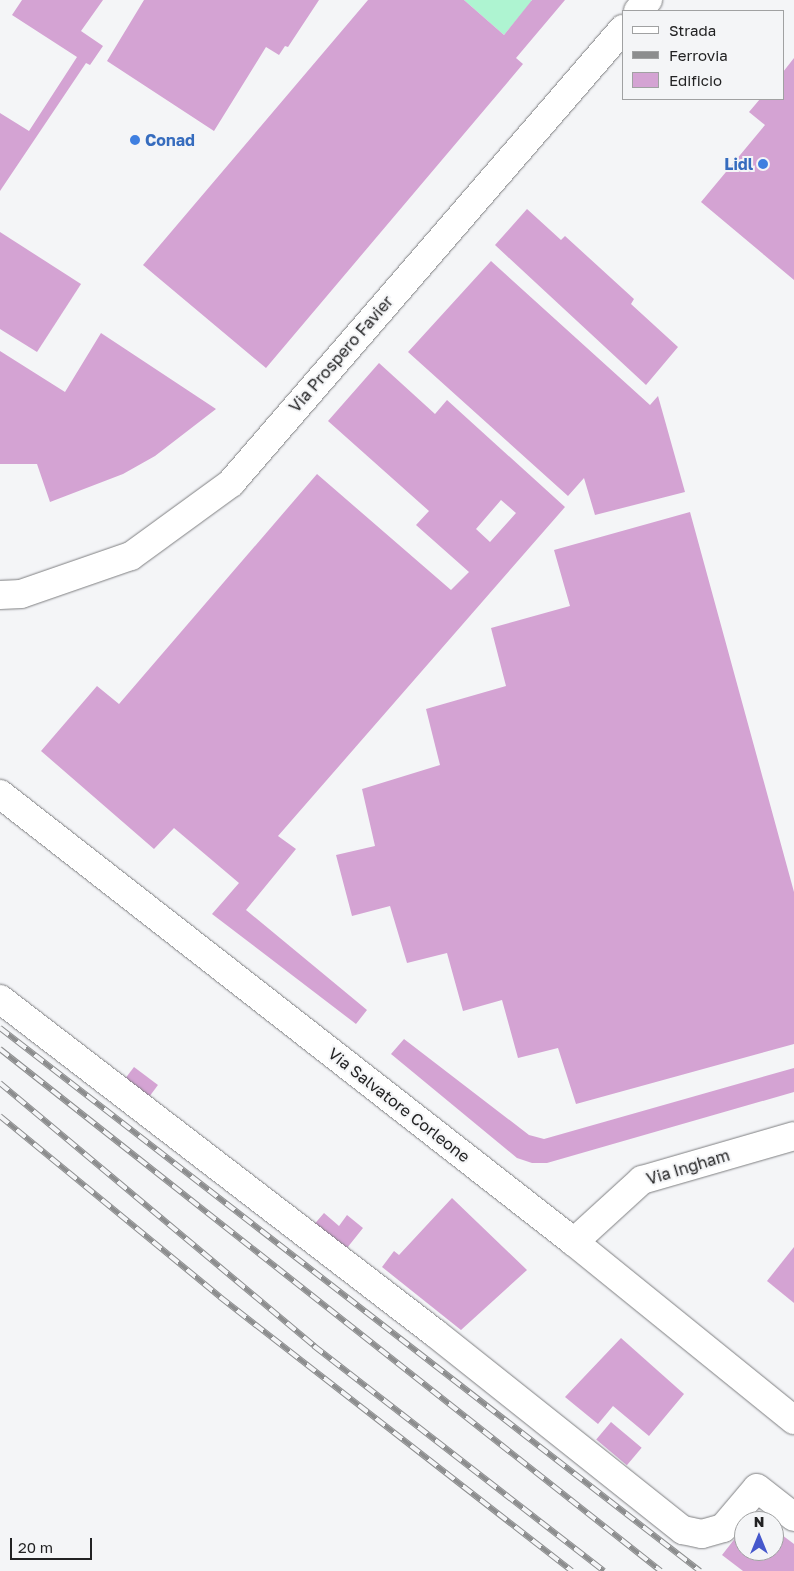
<!DOCTYPE html>
<html>
<head>
<meta charset="utf-8">
<style>
  body { margin:0 }
  #map { position:relative; width:794px; height:1571px; overflow:hidden; background:#f4f5f7; font-family:"Golos Text",sans-serif }
  div>[style] { position:absolute }
  .green>* { inset:0; background:#aef4d1 }
  .building>* { inset:0; background:#d4a3d3; transform-origin:0 0 }
  .roads { filter:drop-shadow(0 0 1px #7e7f81) drop-shadow(0 0 1px #7e7f81) }
  .street>* { height:28px; margin:-14px; padding:0 14px; transform-origin:14px; border-radius:14px; background:#fff }
  .secondary>* { height:28px; margin:-14px; padding:0 14px; transform-origin:14px; border-radius:14px; background:#fff }
  .rail>* { height:5.5px; margin-top:-2.75px; transform-origin:0; background:repeating-linear-gradient(90deg,#f4f5f7 0 11px,#8c8d8e 0 22px); box-sizing:border-box; border-block:1px solid #8c8d8e }
  .dots>* { width:14px; height:14px; translate:-50% -50%; box-sizing:border-box; border:2px solid #f4f5f7; border-radius:50% }
  span { translate:-50% -50%; white-space:nowrap; text-align:center; line-height:1.15; -webkit-text-stroke:4px #f4f5f7; paint-order:stroke }
  .shop-label { font-size:16px; color:#366cbe; font-weight:700 }
  .left { translate:0 -50%; text-align:left }
  .right { translate:-100% -50%; text-align:right }
  .street-label { font-size:16px; color:#222223 }
  .legend { position:absolute; left:622px; top:10px; width:162px; height:90px; box-sizing:border-box; background:#f4f5f7; border:1px solid #a0a1a2; margin:0; padding:6px 9px; list-style:none; font-size:15px; color:#222223 }
  .legend li { display:flex; align-items:center; gap:10px; height:25px }
  .legend b { width:25px; border:1px solid #a0a1a2 }
  .north { position:absolute; left:734px; top:1511px; width:50px; height:50px; box-sizing:border-box; background:#f4f5f7; border:1px solid #a0a1a2; border-radius:50%; rotate:0deg; font-size:14px; font-weight:700; line-height:20px; text-align:center; color:#222223 }
  .north::after { content:''; display:block; margin:auto; width:18px; height:22px; background:#4658cc; clip-path:polygon(50% 0,100% 100%,50% 72%,0 100%) }
  .scale { position:absolute; left:10px; top:1538px; width:82px; height:22px; box-sizing:border-box; border:2px solid #222223; border-top:0; padding-left:6px; font-size:15px; line-height:18px; white-space:nowrap; color:#222223; -webkit-text-stroke:4px #f4f5f7; paint-order:stroke }
</style>
</head>
<body>
<div id="map">
  <div class="green">
    <div style="clip-path:polygon(464px 0,531px 0,532px 1px,504px 35px)"></div>
  </div>
  <div class="building">
    <div style="clip-path:polygon(22px 0,103px 0,81px 31px,103px 46px,90px 65px,86px 63px,0 191px,0 113px,29px 131px,77px 57px,12px 15px)"></div>
    <div style="clip-path:polygon(144px 0,319px 0,288px 47px,285px 46px,279px 55px,266px 47px,214px 131px,107px 61px)"></div>
    <div style="clip-path:polygon(368px 0,464px 0,504px 35px,532px 0,565px 0,516px 58px,523px 64px,266px 368px,143px 265px)"></div>
    <div style="clip-path:polygon(794px 58px,794px 280px,701px 202px,765px 125px,749px 112px,760px 99px,783px 99px,783px 72px)"></div>
    <div style="clip-path:polygon(527px 209px,561px 240px,565px 236px,634px 299px,631px 304px,678px 347px,646px 385px,495px 245px)"></div>
    <div style="clip-path:polygon(0 232px,81px 284px,37px 352px,0 329px)"></div>
    <div style="clip-path:polygon(491px 261px,650px 405px,658px 396px,685px 492px,595px 515px,584px 478px,568px 496px,408px 352px)"></div>
    <div style="clip-path:polygon(101px 333px,216px 409px,155px 456px,123px 474px,50px 502px,37px 464px,0 464px,0 351px,65px 392px)"></div>
    <div style="clip-path:polygon(evenodd,379px 363px,435px 414px,447px 400px,565px 507px,278px 836px,296px 849px,246px 910px,367px 1010px,356px 1024px,212px 914px,239px 883px,174px 828px,154px 849px,41px 751px,97px 686px,119px 704px,317px 474px,451px 590px,469px 572px,416px 525px,429px 511px,328px 421px,379px 363px,501px 500px,516px 513px,490px 542px,476px 529px,501px 500px)"></div>
    <div style="clip-path:polygon(690px 512px,794px 892px,794px 1044px,576px 1104px,558px 1048px,518px 1058px,502px 1000px,463px 1011px,447px 953px,407px 963px,390px 906px,352px 916px,336px 855px,375px 846px,362px 789px,440px 765px,426px 709px,506px 686px,491px 628px,570px 606px,554px 550px)"></div>
    <div style="clip-path:polygon(404px 1039px,529px 1135px,544px 1139px,794px 1068px,794px 1092px,547px 1163px,532px 1163px,517px 1158px,391px 1054px)"></div>
    <div style="left:134px;top:1067px;width:30px;height:17px;rotate:37deg"></div>
    <div style="clip-path:polygon(452px 1198px,527px 1270px,461px 1330px,382px 1267px,394px 1251px,399px 1255px)"></div>
    <div style="clip-path:polygon(324px 1213px,339px 1226px,347px 1215px,363px 1228px,343px 1253px,311px 1228px)"></div>
    <div style="clip-path:polygon(794px 1247px,794px 1303px,767px 1281px)"></div>
    <div style="clip-path:polygon(621px 1338px,684px 1394px,649px 1436px,613px 1406px,598px 1424px,565px 1397px)"></div>
    <div style="left:611px;top:1422px;width:40px;height:23px;rotate:40deg"></div>
    <div style="clip-path:polygon(754px 1514px,764px 1521px,748px 1521px)"></div>
    <div style="clip-path:polygon(744px 1527px,744px 1551px,774px 1551px,774px 1529px,794px 1544px,794px 1571px,743px 1571px,722px 1555px)"></div>
  </div>
  <div class="roads">
    <div class="street">
      <div style="left:0;top:999px;width:548px;rotate:37.52deg"></div>
      <div style="left:435px;top:1333px;width:317px;rotate:38.5deg"></div>
      <div style="left:683px;top:1530px;width:19px;rotate:12deg"></div>
      <div style="left:702px;top:1534px;width:22px;rotate:-16deg"></div>
      <div style="left:723px;top:1528px;width:52px;rotate:-49.6deg"></div>
      <div style="left:757px;top:1488px;width:47px;rotate:38.1deg"></div>
      <div style="left:574px;top:1242px;width:92px;rotate:-42.4deg"></div>
      <div style="left:642px;top:1180px;width:158px;rotate:-16.1deg"></div>
    </div>
    <div class="secondary">
      <div style="left:638px;top:11px;width:15px;rotate:-48deg"></div>
      <div style="left:0;top:595px;width:21px;rotate:-3deg"></div>
      <div style="left:21px;top:594px;width:116px;rotate:-19.1deg"></div>
      <div style="left:131px;top:556px;width:124px;rotate:-36.1deg"></div>
      <div style="left:231px;top:483px;width:600px;rotate:-49.19deg"></div>
      <div style="left:0;top:794px;width:728px;rotate:37.97deg"></div>
      <div style="left:574px;top:1242px;width:283px;rotate:39deg"></div>
    </div>
  </div>
  <div class="rail">
    <div style="left:0;top:1028px;width:886px;rotate:37.8deg"></div>
    <div style="left:0;top:1049px;width:842px;rotate:38.3deg"></div>
    <div style="left:0;top:1083px;width:410px;rotate:39.9deg"></div>
    <div style="left:314px;top:1346px;width:367px;rotate:37.8deg"></div>
    <div style="left:0;top:1116px;width:285px;rotate:39.4deg"></div>
    <div style="left:220px;top:1297px;width:446px;rotate:37.9deg"></div>
  </div>
  <div class="dots">
    <div style="left:135px;top:140px;background:#3f7fe0"></div>
    <div style="left:763px;top:164px;background:#3f7fe0"></div>
  </div>
  <div class="shop-label">
    <span class="left" style="left:145px;top:140px">Conad</span>
    <span class="right" style="left:753px;top:164px">Lidl</span>
  </div>
  <div class="street-label">
    <span style="left:341px;top:354px;rotate:-49deg">Via Prospero Favier</span>
    <span style="left:399px;top:1105px;rotate:38deg">Via Salvatore Corleone</span>
    <span style="left:688px;top:1167px;rotate:-17deg">Via Ingham</span>
  </div>
  <ul class="legend">
  <li><b style="height:6px;background:#fff"></b>Strada</li>
  <li><b style="height:6px;background:#8c8d8e"></b>Ferrovia</li>
  <li><b style="height:14px;background:#d4a3d3"></b>Edificio</li>
  </ul>
  <div class="north">N</div>
  <div class="scale">20 m</div>
</div>
</body>
</html>
